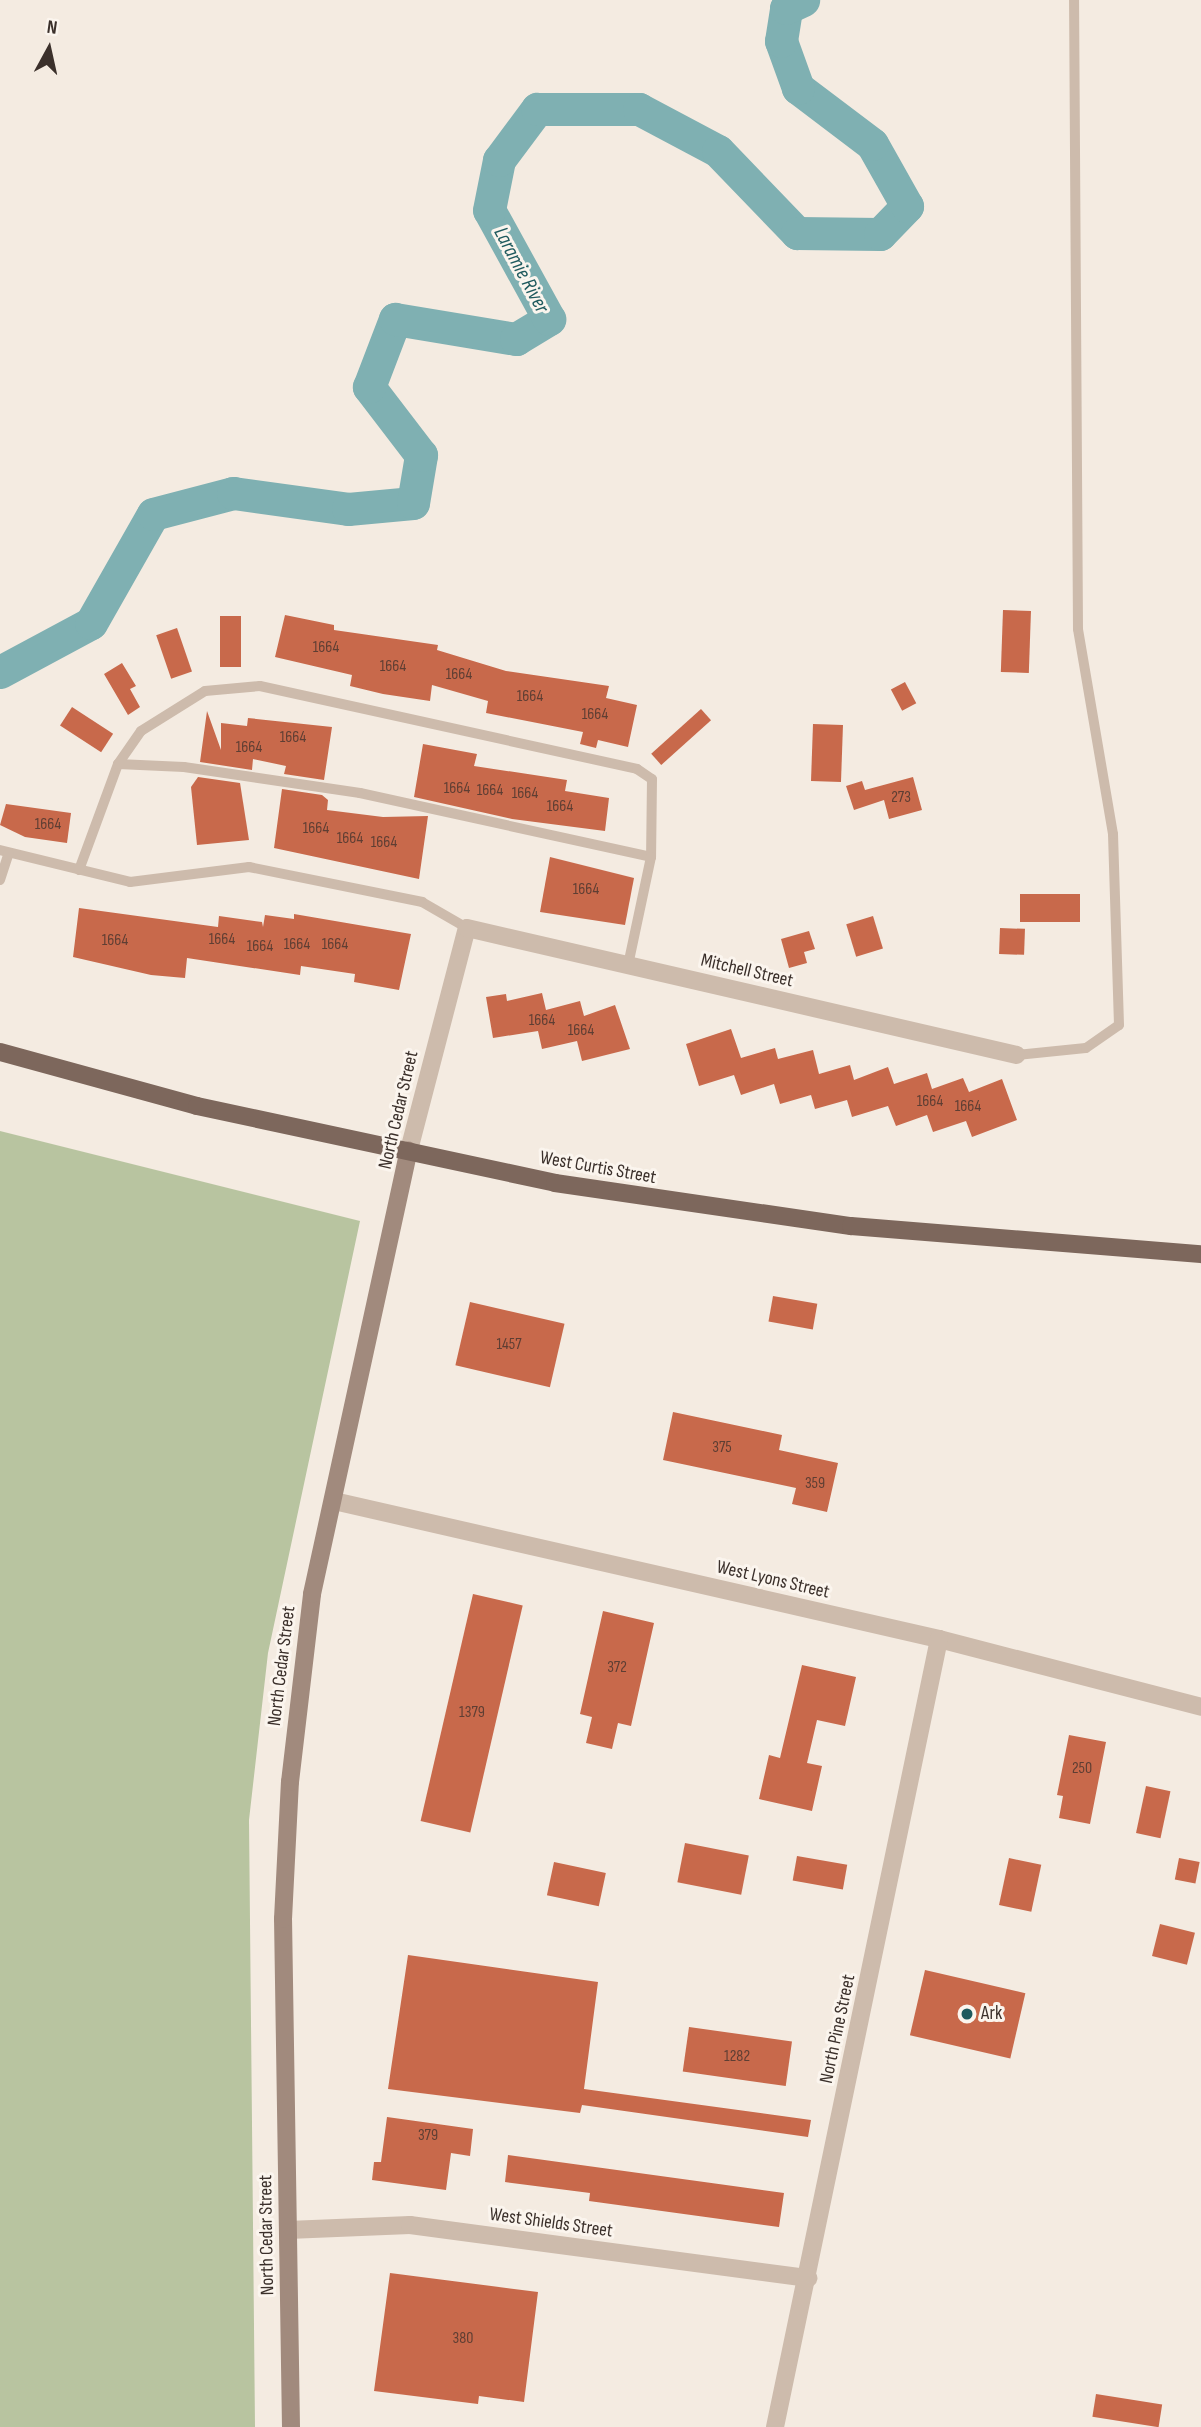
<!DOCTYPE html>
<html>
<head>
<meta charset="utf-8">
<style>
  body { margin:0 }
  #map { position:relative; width:1201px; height:2427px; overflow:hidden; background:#f4ebe1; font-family:"Sofia Sans Condensed",sans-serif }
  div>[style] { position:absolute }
  .green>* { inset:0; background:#b8c4a0 }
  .river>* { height:33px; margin:-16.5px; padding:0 16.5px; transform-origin:16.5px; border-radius:16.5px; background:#7fb0b2 }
  .building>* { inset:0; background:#c8694b; transform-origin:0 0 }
  .lane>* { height:10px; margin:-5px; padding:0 5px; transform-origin:5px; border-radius:5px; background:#cdbbac }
  .street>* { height:18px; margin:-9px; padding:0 9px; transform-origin:9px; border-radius:9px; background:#cdbbac }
  .secondary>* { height:18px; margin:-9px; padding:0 9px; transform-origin:9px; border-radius:9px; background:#a18a7d }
  .primary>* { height:18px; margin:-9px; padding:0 9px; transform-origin:9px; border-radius:9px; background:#7d675c }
  .dots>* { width:19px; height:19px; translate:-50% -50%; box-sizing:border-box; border:4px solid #fbf5ee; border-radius:50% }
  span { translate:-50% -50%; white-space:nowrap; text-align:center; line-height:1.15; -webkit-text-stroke:6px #fbf5ee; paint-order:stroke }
  .number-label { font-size:16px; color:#5e3e33 }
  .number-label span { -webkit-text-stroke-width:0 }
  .street-label { font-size:19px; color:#3b302b }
  .poi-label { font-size:19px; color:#3b302b }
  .left { translate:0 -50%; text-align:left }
  .water-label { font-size:21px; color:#1f5a5e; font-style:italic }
  .north { position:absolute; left:14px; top:14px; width:70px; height:70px; -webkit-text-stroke:5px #fbf5ee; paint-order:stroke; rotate:8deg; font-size:19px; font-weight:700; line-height:28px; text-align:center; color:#3b302b }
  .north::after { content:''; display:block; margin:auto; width:24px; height:32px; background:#3b302b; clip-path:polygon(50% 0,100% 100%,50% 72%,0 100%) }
</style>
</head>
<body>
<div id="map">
  <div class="green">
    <div style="clip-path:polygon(0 1131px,360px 1221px,268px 1653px,249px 1820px,255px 2427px,0 2427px)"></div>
  </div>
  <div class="river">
    <div style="left:0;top:672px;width:103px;rotate:-28.3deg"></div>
    <div style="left:91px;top:623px;width:125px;rotate:-60.4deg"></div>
    <div style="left:153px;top:514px;width:83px;rotate:-14.7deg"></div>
    <div style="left:233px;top:493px;width:116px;rotate:7.9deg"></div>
    <div style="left:348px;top:509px;width:65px;rotate:-5.3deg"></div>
    <div style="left:413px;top:503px;width:49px;rotate:-80.5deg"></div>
    <div style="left:421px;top:455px;width:86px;rotate:-127.4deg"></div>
    <div style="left:369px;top:387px;width:73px;rotate:-69.1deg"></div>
    <div style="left:395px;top:319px;width:123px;rotate:9.4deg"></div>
    <div style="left:516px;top:339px;width:39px;rotate:-31deg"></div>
    <div style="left:549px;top:319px;width:124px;rotate:-118.8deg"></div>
    <div style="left:489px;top:210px;width:51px;rotate:-78.7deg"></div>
    <div style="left:499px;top:160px;width:64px;rotate:-53.3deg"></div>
    <div style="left:537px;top:109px;width:102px"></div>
    <div style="left:639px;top:109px;width:89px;rotate:28deg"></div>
    <div style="left:718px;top:151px;width:114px;rotate:46.1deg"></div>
    <div style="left:797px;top:233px;width:83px;rotate:0.7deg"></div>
    <div style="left:880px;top:234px;width:39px;rotate:-46deg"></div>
    <div style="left:907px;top:206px;width:71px;rotate:-119.4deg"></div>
    <div style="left:872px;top:144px;width:93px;rotate:-142.9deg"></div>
    <div style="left:798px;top:88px;width:50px;rotate:-109.9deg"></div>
    <div style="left:781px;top:41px;width:33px;rotate:-81deg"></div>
    <div style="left:786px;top:8px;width:19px;rotate:-25deg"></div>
  </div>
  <div class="building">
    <div style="left:1003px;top:610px;width:28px;height:62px;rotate:2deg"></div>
    <div style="clip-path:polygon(285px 615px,334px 625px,334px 630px,438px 645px,437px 650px,506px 671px,609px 686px,606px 698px,637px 705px,628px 747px,598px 740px,596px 748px,580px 744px,583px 732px,486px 713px,488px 701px,432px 685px,430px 701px,383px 694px,350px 686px,352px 675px,275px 657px)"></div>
    <div style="left:220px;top:616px;width:21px;height:51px"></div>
    <div style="left:177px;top:628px;width:46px;height:22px;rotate:71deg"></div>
    <div style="clip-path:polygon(122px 663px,136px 686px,130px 689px,140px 707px,128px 715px,104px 674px)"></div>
    <div style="left:905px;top:682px;width:24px;height:16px;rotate:62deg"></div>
    <div style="left:72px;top:707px;width:49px;height:22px;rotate:33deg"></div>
    <div style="left:701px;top:709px;width:15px;height:67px;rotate:48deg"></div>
    <div style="clip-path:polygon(207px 711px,221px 750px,221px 723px,247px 726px,248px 718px,332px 727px,324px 780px,284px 774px,286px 766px,253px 759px,252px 770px,200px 762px)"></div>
    <div style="left:813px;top:724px;width:30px;height:57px;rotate:2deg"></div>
    <div style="clip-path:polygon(423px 744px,477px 754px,474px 766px,567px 780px,565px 791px,609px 798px,605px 831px,512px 819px,414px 797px)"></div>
    <div style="clip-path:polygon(198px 777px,240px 783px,249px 840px,197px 845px,191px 787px)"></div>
    <div style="clip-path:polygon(913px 777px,922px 810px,889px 819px,884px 800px,854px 810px,846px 786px,862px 781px,865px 790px)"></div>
    <div style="clip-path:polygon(282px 789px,322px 795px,328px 800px,327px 810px,383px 817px,428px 816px,419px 879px,274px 848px)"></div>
    <div style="clip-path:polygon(6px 804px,71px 813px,67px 843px,25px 837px,0 825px)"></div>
    <div style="clip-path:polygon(550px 857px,634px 878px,625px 925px,540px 912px)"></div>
    <div style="left:1020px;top:894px;width:60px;height:28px"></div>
    <div style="clip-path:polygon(79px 908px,218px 927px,219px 916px,262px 922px,263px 927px,265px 915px,294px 919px,294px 914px,411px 934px,399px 990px,354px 982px,355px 974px,301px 966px,300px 975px,187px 958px,185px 978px,151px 975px,73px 957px)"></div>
    <div style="left:873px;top:916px;width:34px;height:28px;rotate:73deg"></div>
    <div style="left:1000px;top:928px;width:25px;height:26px;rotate:2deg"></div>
    <div style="clip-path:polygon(809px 931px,815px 949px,804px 952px,807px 963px,789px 968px,781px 939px)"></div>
    <div style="clip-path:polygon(542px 993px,546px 1010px,580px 1001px,584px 1016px,615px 1005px,630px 1049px,582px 1061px,577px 1041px,542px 1049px,538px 1031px,493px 1038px,486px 997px,506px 994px,507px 1001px)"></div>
    <div style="clip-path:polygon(731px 1029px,741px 1058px,775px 1048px,778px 1059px,813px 1050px,819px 1074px,850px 1065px,854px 1080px,888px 1067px,894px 1084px,927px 1073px,932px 1089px,963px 1078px,969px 1092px,1002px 1079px,1017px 1120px,972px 1137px,966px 1121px,933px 1132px,927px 1115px,896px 1126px,888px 1106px,852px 1117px,847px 1100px,815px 1109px,811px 1095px,780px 1104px,774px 1084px,741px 1095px,734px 1075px,699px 1086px,686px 1044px)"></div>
    <div style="left:773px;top:1296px;width:45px;height:26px;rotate:10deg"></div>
    <div style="left:470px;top:1302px;width:97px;height:65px;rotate:13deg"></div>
    <div style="clip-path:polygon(673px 1412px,782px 1435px,779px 1450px,838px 1463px,827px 1512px,792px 1504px,796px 1488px,663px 1460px)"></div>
    <div style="left:473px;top:1594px;width:51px;height:233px;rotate:13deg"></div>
    <div style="clip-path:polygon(603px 1611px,654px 1623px,631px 1726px,618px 1723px,612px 1749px,586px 1743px,592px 1717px,580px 1714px)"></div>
    <div style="clip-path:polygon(802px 1665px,856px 1677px,845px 1726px,817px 1720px,807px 1763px,822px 1766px,812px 1811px,759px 1799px,769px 1755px,780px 1758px)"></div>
    <div style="clip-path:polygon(1069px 1735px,1106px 1742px,1090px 1824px,1059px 1818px,1063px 1796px,1057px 1795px)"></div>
    <div style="left:1146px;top:1786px;width:25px;height:48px;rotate:12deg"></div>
    <div style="left:685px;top:1843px;width:65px;height:40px;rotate:11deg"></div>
    <div style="left:797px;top:1856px;width:51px;height:25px;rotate:10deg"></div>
    <div style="left:1009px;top:1858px;width:33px;height:48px;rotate:12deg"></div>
    <div style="left:1179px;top:1858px;width:21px;height:22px;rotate:11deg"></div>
    <div style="left:554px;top:1862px;width:53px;height:34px;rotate:12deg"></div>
    <div style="left:1160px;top:1924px;width:36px;height:33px;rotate:14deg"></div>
    <div style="clip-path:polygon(408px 1955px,598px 1982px,584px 2089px,811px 2120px,808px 2137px,582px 2105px,580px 2113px,388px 2089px)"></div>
    <div style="left:925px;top:1970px;width:103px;height:67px;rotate:13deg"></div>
    <div style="left:689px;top:2027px;width:104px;height:45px;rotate:8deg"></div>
    <div style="clip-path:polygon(387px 2117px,473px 2129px,470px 2156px,451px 2153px,446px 2190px,372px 2180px,374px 2162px,381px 2162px)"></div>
    <div style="clip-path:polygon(508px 2155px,784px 2193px,779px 2227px,589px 2201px,590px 2193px,505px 2182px)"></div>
    <div style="clip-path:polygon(390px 2273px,538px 2292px,524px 2402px,479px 2396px,478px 2404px,374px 2391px)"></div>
    <div style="left:1096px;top:2394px;width:67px;height:23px;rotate:9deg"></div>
  </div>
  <div class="lane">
    <div style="left:118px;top:764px;width:66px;rotate:2.6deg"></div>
    <div style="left:184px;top:767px;width:178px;rotate:8.4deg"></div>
    <div style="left:360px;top:793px;width:298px;rotate:12.4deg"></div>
    <div style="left:0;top:850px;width:134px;rotate:13.8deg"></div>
    <div style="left:130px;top:882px;width:120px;rotate:-7.2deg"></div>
    <div style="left:249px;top:867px;width:177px;rotate:11.4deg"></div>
    <div style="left:422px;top:902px;width:52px;rotate:30deg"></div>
    <div style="left:79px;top:870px;width:113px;rotate:-69.8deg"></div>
    <div style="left:118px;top:764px;width:40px;rotate:-55.1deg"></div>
    <div style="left:141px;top:731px;width:75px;rotate:-32deg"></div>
    <div style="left:205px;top:691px;width:55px;rotate:-5.2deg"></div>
    <div style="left:260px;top:686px;width:386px;rotate:12.4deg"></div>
    <div style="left:637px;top:769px;width:18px;rotate:34deg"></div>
    <div style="left:652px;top:779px;width:78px;rotate:90.7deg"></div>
    <div style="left:651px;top:857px;width:110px;rotate:102deg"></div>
    <div style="left:0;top:880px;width:28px;rotate:-72deg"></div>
    <div style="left:1017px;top:1055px;width:69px;rotate:-5.8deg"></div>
    <div style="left:1086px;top:1048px;width:40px;rotate:-34.9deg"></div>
    <div style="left:1119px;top:1025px;width:191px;rotate:-91.8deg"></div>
    <div style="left:1113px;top:834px;width:208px;rotate:-99.7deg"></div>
    <div style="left:1078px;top:629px;width:629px;rotate:-90.36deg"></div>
  </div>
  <div class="street">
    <div style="left:409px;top:1150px;width:229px;rotate:-75.4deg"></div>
    <div style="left:467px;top:928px;width:564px;rotate:13deg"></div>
    <div style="left:334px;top:1501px;width:621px;rotate:12.85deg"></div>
    <div style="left:939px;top:1639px;width:271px;rotate:14.5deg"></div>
    <div style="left:288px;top:2230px;width:122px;rotate:-2.3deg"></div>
    <div style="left:410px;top:2225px;width:402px;rotate:7.6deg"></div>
    <div style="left:775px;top:2427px;width:805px;rotate:-78.24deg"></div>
  </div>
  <div class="secondary">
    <div style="left:291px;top:2427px;width:508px;rotate:-90.9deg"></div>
    <div style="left:283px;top:1919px;width:137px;rotate:-87.1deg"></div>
    <div style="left:290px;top:1782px;width:189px;rotate:-83.3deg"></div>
    <div style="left:312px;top:1594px;width:454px;rotate:-77.7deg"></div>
  </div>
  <div class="primary">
    <div style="left:0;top:1052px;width:204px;rotate:15.3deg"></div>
    <div style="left:197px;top:1106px;width:366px;rotate:12.1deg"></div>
    <div style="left:555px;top:1183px;width:299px;rotate:8.3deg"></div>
    <div style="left:851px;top:1226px;width:351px;rotate:4.6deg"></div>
  </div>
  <div class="dots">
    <div style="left:967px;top:2014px;background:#1f5a5e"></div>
  </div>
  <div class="number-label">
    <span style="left:326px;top:648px">1664</span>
    <span style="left:393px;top:667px">1664</span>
    <span style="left:459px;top:675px">1664</span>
    <span style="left:530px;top:697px">1664</span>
    <span style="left:595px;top:715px">1664</span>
    <span style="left:293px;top:738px">1664</span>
    <span style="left:249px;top:748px">1664</span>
    <span style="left:457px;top:789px">1664</span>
    <span style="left:490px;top:791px">1664</span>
    <span style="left:525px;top:794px">1664</span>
    <span style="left:901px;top:798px">273</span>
    <span style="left:560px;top:807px">1664</span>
    <span style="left:48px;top:825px">1664</span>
    <span style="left:316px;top:829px">1664</span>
    <span style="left:350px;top:839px">1664</span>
    <span style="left:384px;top:843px">1664</span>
    <span style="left:586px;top:890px">1664</span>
    <span style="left:222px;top:940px">1664</span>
    <span style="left:115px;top:941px">1664</span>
    <span style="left:297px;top:945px">1664</span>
    <span style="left:335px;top:945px">1664</span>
    <span style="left:260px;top:947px">1664</span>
    <span style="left:542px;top:1021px">1664</span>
    <span style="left:581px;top:1031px">1664</span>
    <span style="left:930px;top:1102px">1664</span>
    <span style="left:968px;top:1107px">1664</span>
    <span style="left:509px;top:1345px">1457</span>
    <span style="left:722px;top:1448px">375</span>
    <span style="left:815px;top:1484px">359</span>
    <span style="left:617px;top:1668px">372</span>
    <span style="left:472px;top:1713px">1379</span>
    <span style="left:1082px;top:1769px">250</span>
    <span style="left:737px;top:2057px">1282</span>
    <span style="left:428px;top:2136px">379</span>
    <span style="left:463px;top:2339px">380</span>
  </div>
  <div class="street-label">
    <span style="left:747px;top:971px;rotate:13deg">Mitchell Street</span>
    <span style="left:399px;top:1110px;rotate:-77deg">North Cedar Street</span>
    <span style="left:598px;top:1168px;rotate:10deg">West Curtis Street</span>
    <span style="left:773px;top:1580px;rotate:13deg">West Lyons Street</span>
    <span style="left:282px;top:1666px;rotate:-83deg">North Cedar Street</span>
    <span style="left:838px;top:2029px;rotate:-78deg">North Pine Street</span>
    <span style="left:551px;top:2223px;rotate:8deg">West Shields Street</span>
    <span style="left:267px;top:2235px;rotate:-91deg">North Cedar Street</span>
  </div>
  <div class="poi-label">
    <span class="left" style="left:981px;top:2014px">Ark</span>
  </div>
  <div class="water-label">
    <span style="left:521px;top:270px;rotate:62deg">Laramie River</span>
  </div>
  <div class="north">N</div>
</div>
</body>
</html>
